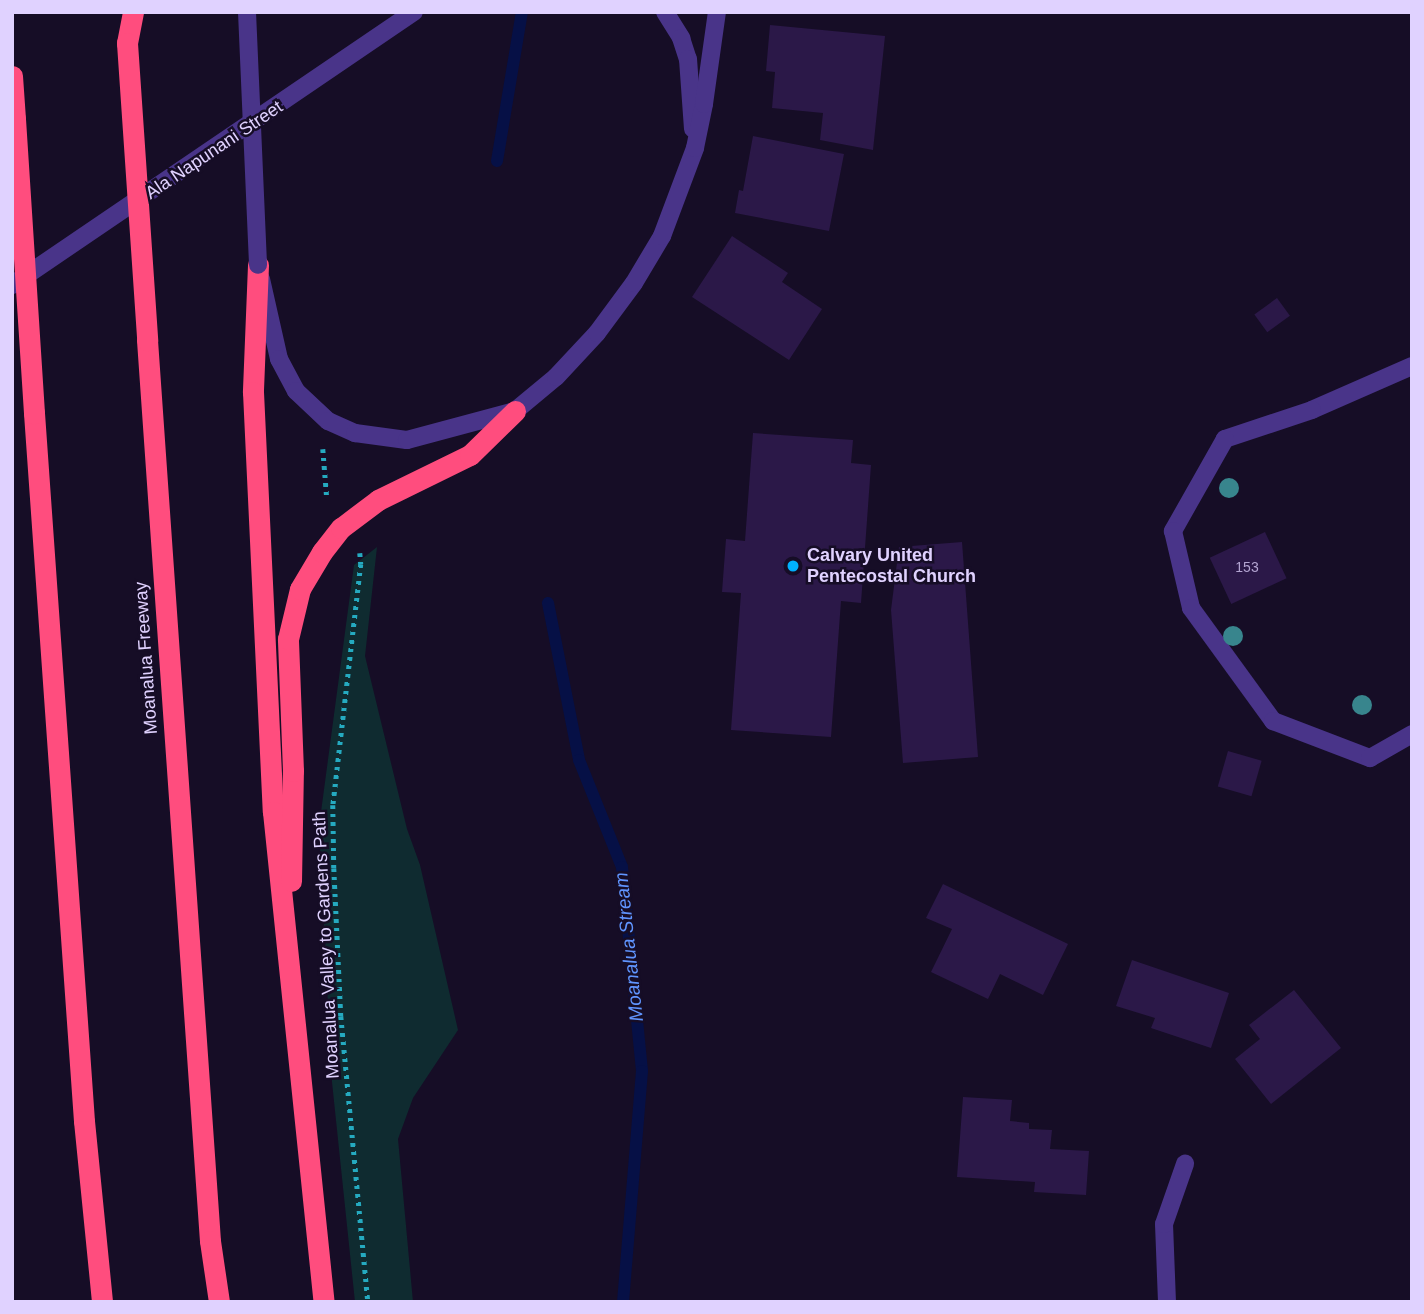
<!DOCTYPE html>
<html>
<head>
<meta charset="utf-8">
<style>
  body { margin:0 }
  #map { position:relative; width:1424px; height:1314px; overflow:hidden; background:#160d26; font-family:Arial,sans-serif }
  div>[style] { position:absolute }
  .green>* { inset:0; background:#0f2b30 }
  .stream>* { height:12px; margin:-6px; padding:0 6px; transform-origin:6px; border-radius:6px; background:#061046 }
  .building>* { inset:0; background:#2b1848; transform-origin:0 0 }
  .path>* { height:4.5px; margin-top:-2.25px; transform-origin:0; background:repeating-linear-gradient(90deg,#25aac0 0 3.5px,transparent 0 8.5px) }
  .minor>* { height:18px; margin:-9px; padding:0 9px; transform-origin:9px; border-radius:9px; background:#493489 }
  .highway>* { height:21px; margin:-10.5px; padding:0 10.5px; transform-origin:10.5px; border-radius:10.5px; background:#ff4d7e }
  .minor-bridge>* { height:18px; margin:-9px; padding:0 9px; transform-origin:9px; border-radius:9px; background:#493489 }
  .highway-bridge>* { height:21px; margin:-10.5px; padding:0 10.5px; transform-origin:10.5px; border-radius:10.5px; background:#ff4d7e }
  .trees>* { width:20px; height:20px; margin:-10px; border-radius:50%; background:#38858d }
  .dots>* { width:19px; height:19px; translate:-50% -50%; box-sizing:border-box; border:4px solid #160d26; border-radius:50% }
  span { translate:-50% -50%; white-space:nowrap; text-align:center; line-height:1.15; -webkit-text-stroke:5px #160d26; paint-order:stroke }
  .number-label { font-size:14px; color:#b3a4d1 }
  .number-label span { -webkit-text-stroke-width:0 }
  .street-label { font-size:18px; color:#e0d2ff }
  .poi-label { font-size:18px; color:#e0d2ff; font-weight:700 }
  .left { translate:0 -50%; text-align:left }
  .water-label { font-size:19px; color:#6095ff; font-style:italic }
  .frame { position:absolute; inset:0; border:14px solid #e0d2ff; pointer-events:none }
</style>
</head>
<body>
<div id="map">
  <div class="green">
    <div style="clip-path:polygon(377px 547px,365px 656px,407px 829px,420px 865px,458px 1030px,413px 1098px,398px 1139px,413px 1302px,355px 1302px,332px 1082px,319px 827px,354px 565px)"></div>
  </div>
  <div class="stream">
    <div style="left:497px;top:161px;width:151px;rotate:-80.5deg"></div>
    <div style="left:548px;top:603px;width:160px;rotate:78.8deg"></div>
    <div style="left:579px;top:760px;width:115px;rotate:68.1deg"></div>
    <div style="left:622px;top:867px;width:205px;rotate:84.4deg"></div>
    <div style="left:642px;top:1071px;width:232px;rotate:94.7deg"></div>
  </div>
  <div class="building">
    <div style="clip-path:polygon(770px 25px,885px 36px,873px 150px,820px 140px,823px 113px,772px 108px,775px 72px,766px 71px)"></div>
    <div style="clip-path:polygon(753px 136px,844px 154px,829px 231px,735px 213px,739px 190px,743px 191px)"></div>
    <div style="clip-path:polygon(732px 236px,788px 273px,782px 282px,822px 309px,789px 360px,692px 297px)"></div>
    <div style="left:1277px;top:298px;width:22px;height:28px;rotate:54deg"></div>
    <div style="clip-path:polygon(753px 433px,853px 440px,851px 463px,871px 465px,861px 603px,841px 601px,831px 737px,731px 730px,741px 593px,722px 592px,726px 539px,745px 541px)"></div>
    <div style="left:1265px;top:532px;width:51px;height:61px;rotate:65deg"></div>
    <div style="clip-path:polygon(962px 542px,978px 757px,903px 763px,891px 610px,899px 547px)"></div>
    <div style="left:1228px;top:751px;width:35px;height:37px;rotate:16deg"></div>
    <div style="clip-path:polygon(943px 884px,1068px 944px,1043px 995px,1000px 974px,988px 999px,931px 972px,952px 929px,926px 918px)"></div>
    <div style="clip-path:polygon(1132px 960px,1229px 993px,1211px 1048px,1151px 1028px,1155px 1018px,1116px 1006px)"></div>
    <div style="clip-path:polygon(1294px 990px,1341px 1048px,1271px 1104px,1235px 1059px,1260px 1039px,1249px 1025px)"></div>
    <div style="clip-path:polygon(963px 1097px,1012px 1100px,1010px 1121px,1029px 1123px,1029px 1129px,1052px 1130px,1050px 1149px,1089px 1151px,1086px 1195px,1034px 1192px,1035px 1182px,957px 1177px)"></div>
  </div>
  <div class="path">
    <div style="left:323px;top:449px;width:50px;rotate:85.4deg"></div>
    <div style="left:360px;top:553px;width:11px;rotate:85deg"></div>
    <div style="left:361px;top:564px;width:243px;rotate:96.6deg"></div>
    <div style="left:333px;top:805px;width:63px;rotate:89.1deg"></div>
    <div style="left:334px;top:868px;width:148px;rotate:87.3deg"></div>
    <div style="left:341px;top:1016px;width:287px;rotate:84.6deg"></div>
  </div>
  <div class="minor">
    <div style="left:665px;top:12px;width:31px;rotate:58deg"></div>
    <div style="left:681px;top:38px;width:22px;rotate:72deg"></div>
    <div style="left:688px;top:59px;width:70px;rotate:85.9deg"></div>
    <div style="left:261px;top:279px;width:82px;rotate:77.3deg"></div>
    <div style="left:279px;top:359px;width:36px;rotate:62deg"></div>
    <div style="left:296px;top:391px;width:44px;rotate:43.2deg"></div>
    <div style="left:328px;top:421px;width:30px;rotate:24deg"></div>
    <div style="left:355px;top:433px;width:52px;rotate:7.7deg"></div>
    <div style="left:407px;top:440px;width:112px;rotate:-15deg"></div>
    <div style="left:515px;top:411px;width:53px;rotate:-39.7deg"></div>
    <div style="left:556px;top:377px;width:60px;rotate:-47deg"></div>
    <div style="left:597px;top:333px;width:62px;rotate:-53.5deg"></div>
    <div style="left:634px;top:283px;width:55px;rotate:-59.2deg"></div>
    <div style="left:662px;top:236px;width:94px;rotate:-69.4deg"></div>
    <div style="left:695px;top:148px;width:45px;rotate:-78.4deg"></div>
    <div style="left:704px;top:104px;width:93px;rotate:-82deg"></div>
    <div style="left:12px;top:285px;width:486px;rotate:-34.2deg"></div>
    <div style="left:1412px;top:366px;width:109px;rotate:156.3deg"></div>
    <div style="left:1312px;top:410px;width:92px;rotate:161.6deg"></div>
    <div style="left:1225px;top:439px;width:106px;rotate:119.5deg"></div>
    <div style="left:1173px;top:531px;width:79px;rotate:76.8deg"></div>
    <div style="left:1191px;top:608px;width:140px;rotate:54deg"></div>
    <div style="left:1273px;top:721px;width:104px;rotate:20.9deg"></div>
    <div style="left:1370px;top:758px;width:48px;rotate:-29.7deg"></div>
    <div style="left:1167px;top:1302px;width:78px;rotate:-92.2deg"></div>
    <div style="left:1164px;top:1224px;width:64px;rotate:-70.7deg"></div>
  </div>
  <div class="highway">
    <div style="left:127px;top:43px;width:32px;rotate:-79deg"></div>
    <div style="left:12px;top:76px;width:43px;rotate:86deg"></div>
    <div style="left:258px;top:265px;width:127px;rotate:92.3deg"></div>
    <div style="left:253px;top:392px;width:420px;rotate:87.3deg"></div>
    <div style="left:273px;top:812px;width:493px;rotate:84.1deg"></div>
    <div style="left:147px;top:340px;width:903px;rotate:86deg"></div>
    <div style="left:210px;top:1241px;width:62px;rotate:81.6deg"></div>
    <div style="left:34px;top:413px;width:710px;rotate:85.96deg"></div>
    <div style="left:84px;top:1121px;width:182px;rotate:84.3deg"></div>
    <div style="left:291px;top:881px;width:110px;rotate:-89deg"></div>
    <div style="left:293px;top:771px;width:132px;rotate:-92.2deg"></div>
    <div style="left:288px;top:639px;width:51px;rotate:-76.5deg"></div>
    <div style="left:300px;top:589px;width:43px;rotate:-59.3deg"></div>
    <div style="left:322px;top:552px;width:31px;rotate:-52deg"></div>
    <div style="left:341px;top:528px;width:46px;rotate:-37.1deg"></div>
    <div style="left:378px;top:500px;width:102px;rotate:-26.1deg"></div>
    <div style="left:470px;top:455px;width:63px;rotate:-44.4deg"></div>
  </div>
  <div class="minor-bridge">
    <div style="left:247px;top:12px;width:253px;rotate:87.5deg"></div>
  </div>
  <div class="highway-bridge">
    <div style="left:127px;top:43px;width:298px;rotate:86.1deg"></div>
    <div style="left:15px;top:119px;width:295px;rotate:86.3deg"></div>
  </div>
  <div class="trees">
    <div style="left:1229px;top:488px"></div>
    <div style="left:1233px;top:636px"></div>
    <div style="left:1362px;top:705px"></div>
  </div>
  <div class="dots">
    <div style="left:793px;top:566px;background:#00b0fd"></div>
  </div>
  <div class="number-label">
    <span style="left:1247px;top:567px">153</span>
  </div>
  <div class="street-label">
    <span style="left:214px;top:150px;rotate:-34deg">Ala Napunani Street</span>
    <span style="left:146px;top:658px;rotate:-94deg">Moanalua Freeway</span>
    <span style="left:326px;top:945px;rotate:-93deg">Moanalua Valley to Gardens Path</span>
  </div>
  <div class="poi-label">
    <span class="left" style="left:807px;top:566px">Calvary United<br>Pentecostal Church</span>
  </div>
  <div class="water-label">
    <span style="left:629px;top:947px;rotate:-96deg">Moanalua Stream</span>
  </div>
  <div class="frame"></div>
</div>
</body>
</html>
